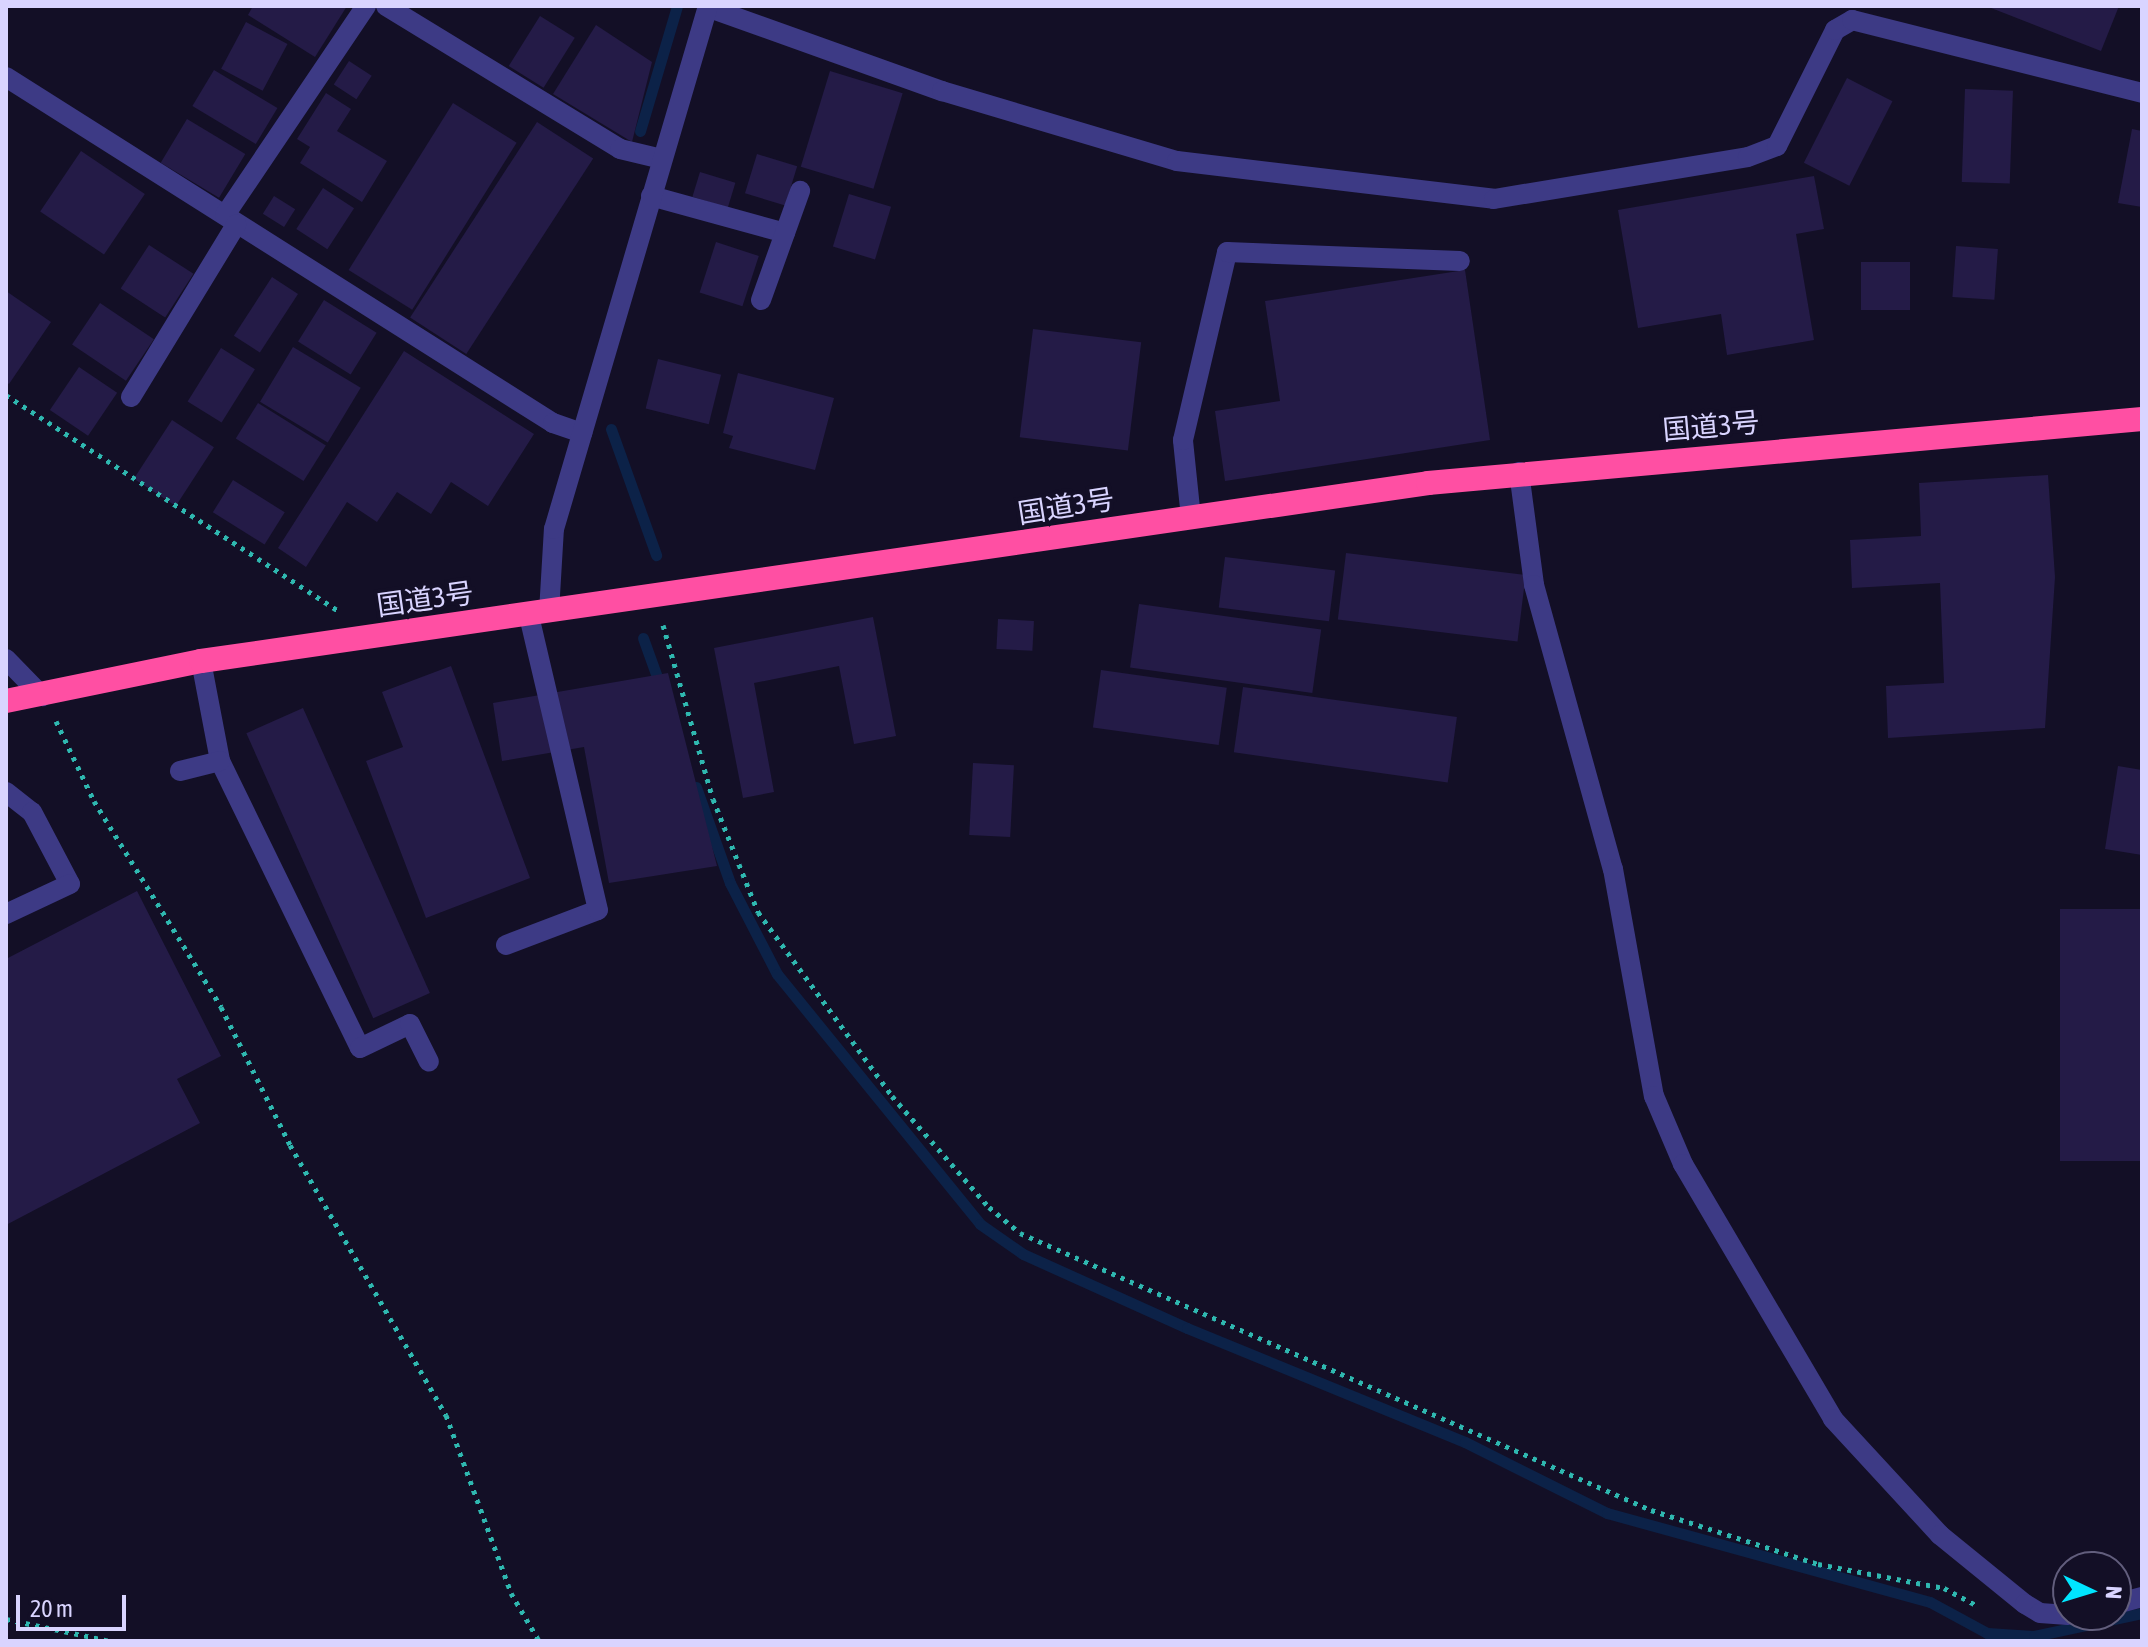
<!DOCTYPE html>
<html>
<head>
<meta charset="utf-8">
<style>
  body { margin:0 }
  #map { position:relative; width:2148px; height:1647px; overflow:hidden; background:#130f26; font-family:"Asap Condensed","Noto Sans JP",sans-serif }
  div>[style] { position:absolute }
  .stream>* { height:11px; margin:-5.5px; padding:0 5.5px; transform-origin:5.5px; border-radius:5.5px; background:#0c2248 }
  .building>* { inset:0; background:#241b47; transform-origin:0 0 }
  .path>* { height:5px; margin-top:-2.5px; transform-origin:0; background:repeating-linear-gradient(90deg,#2fb8b0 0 4px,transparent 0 10px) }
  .minor>* { height:20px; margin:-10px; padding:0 10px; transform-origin:10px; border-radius:10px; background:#3d3a85 }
  .highway>* { height:24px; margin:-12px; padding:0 12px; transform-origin:12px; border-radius:12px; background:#ff4fa3 }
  span { translate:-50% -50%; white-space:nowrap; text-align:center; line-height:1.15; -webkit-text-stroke:8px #130f26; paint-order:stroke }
  .street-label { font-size:28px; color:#d9d4ff }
  .frame { position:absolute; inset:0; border:8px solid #d9d4ff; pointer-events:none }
  .north { position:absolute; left:2052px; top:1551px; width:80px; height:80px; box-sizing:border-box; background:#130f26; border:2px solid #625e7d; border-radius:50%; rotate:94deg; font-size:22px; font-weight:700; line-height:32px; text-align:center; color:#d9d4ff }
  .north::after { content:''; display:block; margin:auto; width:28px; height:36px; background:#00e5ff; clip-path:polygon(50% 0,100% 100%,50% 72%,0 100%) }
  .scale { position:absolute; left:16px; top:1595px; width:110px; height:36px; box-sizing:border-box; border:4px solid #d9d4ff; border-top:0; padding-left:10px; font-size:24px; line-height:28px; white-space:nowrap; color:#d9d4ff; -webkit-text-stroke:6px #130f26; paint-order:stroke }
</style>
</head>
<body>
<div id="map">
  <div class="stream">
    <div style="left:640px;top:131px;width:130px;rotate:-73.5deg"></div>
    <div style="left:611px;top:429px;width:134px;rotate:70.3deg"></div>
    <div style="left:643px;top:638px;width:53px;rotate:70.2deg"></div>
    <div style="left:696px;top:787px;width:102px;rotate:70.5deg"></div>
    <div style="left:730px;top:883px;width:102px;rotate:62.7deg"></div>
    <div style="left:777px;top:974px;width:322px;rotate:50.9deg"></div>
    <div style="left:980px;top:1224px;width:52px;rotate:34.9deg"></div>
    <div style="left:1023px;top:1254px;width:180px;rotate:24.3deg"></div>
    <div style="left:1187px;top:1328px;width:300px;rotate:22.3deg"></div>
    <div style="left:1465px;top:1442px;width:159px;rotate:26.6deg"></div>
    <div style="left:1607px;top:1513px;width:335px;rotate:15.4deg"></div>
    <div style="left:1930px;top:1602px;width:65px;rotate:28.5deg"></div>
    <div style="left:1987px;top:1633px;width:47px;rotate:3.7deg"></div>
    <div style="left:2034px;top:1636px;width:110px;rotate:-12deg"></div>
  </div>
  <div class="building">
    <div style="clip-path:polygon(253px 6px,347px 6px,315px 57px,248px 15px)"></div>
    <div style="clip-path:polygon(1986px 6px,2119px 6px,2101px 51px)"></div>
    <div style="left:540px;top:16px;width:41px;height:59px;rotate:32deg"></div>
    <div style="left:246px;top:22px;width:47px;height:53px;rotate:28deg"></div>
    <div style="clip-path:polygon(596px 25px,652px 62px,632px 142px,553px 94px)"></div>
    <div style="left:349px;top:61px;width:27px;height:28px;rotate:33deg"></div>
    <div style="left:214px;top:70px;width:74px;height:42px;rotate:31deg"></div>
    <div style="left:830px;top:71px;width:76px;height:100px;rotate:17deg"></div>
    <div style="left:1847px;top:78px;width:51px;height:95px;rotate:27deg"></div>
    <div style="left:1965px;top:89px;width:48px;height:93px;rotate:2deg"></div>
    <div style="clip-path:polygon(326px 93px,351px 109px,337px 131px,387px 161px,362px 202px,300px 163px,310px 147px,297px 139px)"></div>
    <div style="left:453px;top:103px;width:75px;height:197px;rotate:32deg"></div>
    <div style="left:187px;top:119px;width:68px;height:51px;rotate:31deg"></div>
    <div style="left:537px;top:122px;width:67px;height:233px;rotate:33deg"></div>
    <div style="clip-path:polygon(2132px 129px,2142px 131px,2142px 207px,2118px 203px)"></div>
    <div style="left:81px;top:151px;width:77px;height:73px;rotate:34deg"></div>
    <div style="left:757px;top:154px;width:42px;height:41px;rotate:17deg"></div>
    <div style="left:700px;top:172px;width:37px;height:26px;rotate:17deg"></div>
    <div style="clip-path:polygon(1814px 176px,1824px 229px,1796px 234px,1814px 340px,1727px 355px,1721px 314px,1638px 328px,1618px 210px)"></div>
    <div style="left:323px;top:188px;width:37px;height:49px;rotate:33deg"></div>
    <div style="left:849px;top:194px;width:44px;height:55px;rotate:17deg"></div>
    <div style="left:274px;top:196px;width:25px;height:21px;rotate:32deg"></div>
    <div style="left:716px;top:242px;width:45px;height:53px;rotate:18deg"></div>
    <div style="left:149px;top:245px;width:53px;height:52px;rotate:33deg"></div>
    <div style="left:1956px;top:246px;width:42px;height:51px;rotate:4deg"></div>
    <div style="left:1861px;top:262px;width:49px;height:48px"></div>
    <div style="clip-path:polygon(1465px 270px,1490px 440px,1225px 481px,1215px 411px,1280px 401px,1265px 301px)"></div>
    <div style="left:272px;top:277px;width:31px;height:70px;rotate:33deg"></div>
    <div style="clip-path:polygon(6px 291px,51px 322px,9px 384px,6px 382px)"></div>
    <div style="left:324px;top:300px;width:62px;height:49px;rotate:32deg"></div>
    <div style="left:100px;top:303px;width:65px;height:50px;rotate:34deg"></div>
    <div style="left:1033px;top:329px;width:109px;height:109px;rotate:7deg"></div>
    <div style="left:293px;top:347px;width:79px;height:64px;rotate:31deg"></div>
    <div style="left:221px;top:348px;width:40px;height:63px;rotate:32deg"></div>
    <div style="clip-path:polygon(404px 351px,534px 434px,488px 506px,451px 482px,431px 514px,397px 492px,377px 522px,347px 502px,306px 567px,278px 548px)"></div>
    <div style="left:658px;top:359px;width:65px;height:51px;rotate:14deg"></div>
    <div style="left:79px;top:367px;width:46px;height:52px;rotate:34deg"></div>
    <div style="clip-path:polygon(738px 373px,834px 398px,815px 470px,729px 448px,733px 436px,723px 433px)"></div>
    <div style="left:258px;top:403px;width:80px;height:42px;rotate:32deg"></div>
    <div style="left:172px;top:420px;width:50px;height:70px;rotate:33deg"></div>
    <div style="clip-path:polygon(2048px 475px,2055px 577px,2045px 728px,1888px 738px,1886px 686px,1944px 683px,1940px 583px,1852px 588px,1850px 540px,1921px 536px,1919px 483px)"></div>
    <div style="left:233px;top:480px;width:61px;height:38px;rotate:32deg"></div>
    <div style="left:1346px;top:553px;width:181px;height:67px;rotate:7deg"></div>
    <div style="left:1225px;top:557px;width:111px;height:51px;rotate:7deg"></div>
    <div style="left:1139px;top:604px;width:184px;height:64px;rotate:8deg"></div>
    <div style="clip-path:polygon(873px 617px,896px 736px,854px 744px,839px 666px,754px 683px,774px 792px,743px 798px,714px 648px)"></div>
    <div style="left:998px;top:619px;width:36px;height:30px;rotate:3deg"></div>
    <div style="clip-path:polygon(451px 666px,530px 878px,426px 918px,366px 761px,403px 747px,382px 692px)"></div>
    <div style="left:1101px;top:670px;width:127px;height:58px;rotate:8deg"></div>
    <div style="clip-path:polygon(668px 673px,717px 866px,609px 883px,584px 747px,502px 761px,493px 703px)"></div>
    <div style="left:1243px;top:687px;width:216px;height:66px;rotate:8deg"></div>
    <div style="left:303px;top:708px;width:312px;height:62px;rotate:66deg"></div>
    <div style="left:973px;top:763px;width:41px;height:72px;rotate:3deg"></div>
    <div style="clip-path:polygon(2118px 766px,2142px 770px,2142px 855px,2105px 849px)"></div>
    <div style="clip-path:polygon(137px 891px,221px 1056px,177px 1079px,200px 1123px,6px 1225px,6px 959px)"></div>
    <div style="left:2142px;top:909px;width:252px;height:82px;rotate:90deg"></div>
  </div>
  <div class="path">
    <div style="left:6px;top:395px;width:395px;rotate:33deg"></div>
    <div style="left:663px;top:625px;width:181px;rotate:74deg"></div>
    <div style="left:713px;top:799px;width:122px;rotate:68.3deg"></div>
    <div style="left:758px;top:912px;width:228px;rotate:53.9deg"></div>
    <div style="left:892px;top:1096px;width:147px;rotate:48.9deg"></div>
    <div style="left:989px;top:1207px;width:40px;rotate:40deg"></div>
    <div style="left:1020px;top:1233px;width:689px;rotate:23.7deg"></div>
    <div style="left:1651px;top:1510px;width:176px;rotate:17.9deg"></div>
    <div style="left:1818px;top:1564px;width:128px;rotate:10.8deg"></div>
    <div style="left:1944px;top:1588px;width:38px;rotate:28deg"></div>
    <div style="left:56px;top:721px;width:89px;rotate:64.6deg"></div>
    <div style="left:94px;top:801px;width:242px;rotate:58.3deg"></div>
    <div style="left:221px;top:1007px;width:154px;rotate:63.4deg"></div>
    <div style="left:290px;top:1145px;width:312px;rotate:60deg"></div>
    <div style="left:446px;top:1415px;width:189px;rotate:69.9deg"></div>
    <div style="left:511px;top:1593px;width:56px;rotate:59.7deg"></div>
    <div style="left:6px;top:1619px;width:106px;rotate:11.9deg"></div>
  </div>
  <div class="minor">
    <div style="left:386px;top:6px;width:274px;rotate:31.4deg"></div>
    <div style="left:620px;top:149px;width:43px;rotate:13.4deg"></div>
    <div style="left:707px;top:7px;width:250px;rotate:19.7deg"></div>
    <div style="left:942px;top:91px;width:245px;rotate:16.6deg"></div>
    <div style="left:1177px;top:161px;width:319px;rotate:6.8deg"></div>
    <div style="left:1494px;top:199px;width:257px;rotate:-9.4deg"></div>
    <div style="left:1748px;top:157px;width:31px;rotate:-21deg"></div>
    <div style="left:1777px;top:146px;width:130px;rotate:-63.4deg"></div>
    <div style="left:1835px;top:30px;width:20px;rotate:-30deg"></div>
    <div style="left:1852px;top:20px;width:299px;rotate:14.1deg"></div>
    <div style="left:6px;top:77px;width:647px;rotate:32.32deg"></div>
    <div style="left:553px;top:423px;width:31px;rotate:19deg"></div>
    <div style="left:651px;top:196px;width:139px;rotate:15.4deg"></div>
    <div style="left:225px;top:215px;width:252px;rotate:-56deg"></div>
    <div style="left:761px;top:300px;width:116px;rotate:-70.3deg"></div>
    <div style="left:131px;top:397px;width:202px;rotate:-58.6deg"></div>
    <div style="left:1519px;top:472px;width:114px;rotate:82.4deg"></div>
    <div style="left:1534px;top:585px;width:295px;rotate:74.5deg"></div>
    <div style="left:1613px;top:869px;width:231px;rotate:79.8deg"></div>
    <div style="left:1654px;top:1096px;width:74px;rotate:66.9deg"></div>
    <div style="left:1683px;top:1164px;width:296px;rotate:59.5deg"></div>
    <div style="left:1833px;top:1419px;width:158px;rotate:47.3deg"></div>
    <div style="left:1940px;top:1535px;width:109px;rotate:39.1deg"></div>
    <div style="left:2025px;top:1604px;width:17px;rotate:31deg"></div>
    <div style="left:2040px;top:1613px;width:28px;rotate:4deg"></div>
    <div style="left:1191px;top:518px;width:78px;rotate:-95.9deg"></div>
    <div style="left:1183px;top:440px;width:193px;rotate:-76.8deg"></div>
    <div style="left:1227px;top:252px;width:233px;rotate:2.2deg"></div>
    <div style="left:549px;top:612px;width:83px;rotate:-86.6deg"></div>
    <div style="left:554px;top:529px;width:545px;rotate:-73.59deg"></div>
    <div style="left:6px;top:659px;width:52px;rotate:45.8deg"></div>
    <div style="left:201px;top:661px;width:102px;rotate:79.2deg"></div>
    <div style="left:220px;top:761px;width:319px;rotate:64deg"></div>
    <div style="left:360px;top:1048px;width:55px;rotate:-25.6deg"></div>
    <div style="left:410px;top:1024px;width:42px;rotate:63.4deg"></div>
    <div style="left:180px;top:771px;width:41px;rotate:-14deg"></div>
    <div style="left:6px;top:792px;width:33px;rotate:38deg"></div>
    <div style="left:32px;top:812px;width:81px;rotate:62.2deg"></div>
    <div style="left:70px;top:884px;width:71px;rotate:154.9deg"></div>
    <div style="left:506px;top:945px;width:98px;rotate:-20.8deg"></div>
    <div style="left:598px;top:910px;width:303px;rotate:-103.2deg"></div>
    <div style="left:2116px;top:1604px;width:27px;rotate:-15deg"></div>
  </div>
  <div class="highway">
    <div style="left:6px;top:701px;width:199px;rotate:-11.6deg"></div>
    <div style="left:201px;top:661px;width:1240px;rotate:-8.25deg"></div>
    <div style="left:1428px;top:483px;width:717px;rotate:-5.12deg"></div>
  </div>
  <div class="street-label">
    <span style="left:1711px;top:426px;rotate:-5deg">国道3号</span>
    <span style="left:1066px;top:506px;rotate:-9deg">国道3号</span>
    <span style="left:425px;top:599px;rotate:-8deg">国道3号</span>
  </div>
  <div class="frame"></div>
  <div class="north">N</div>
  <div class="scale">20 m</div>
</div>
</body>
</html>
